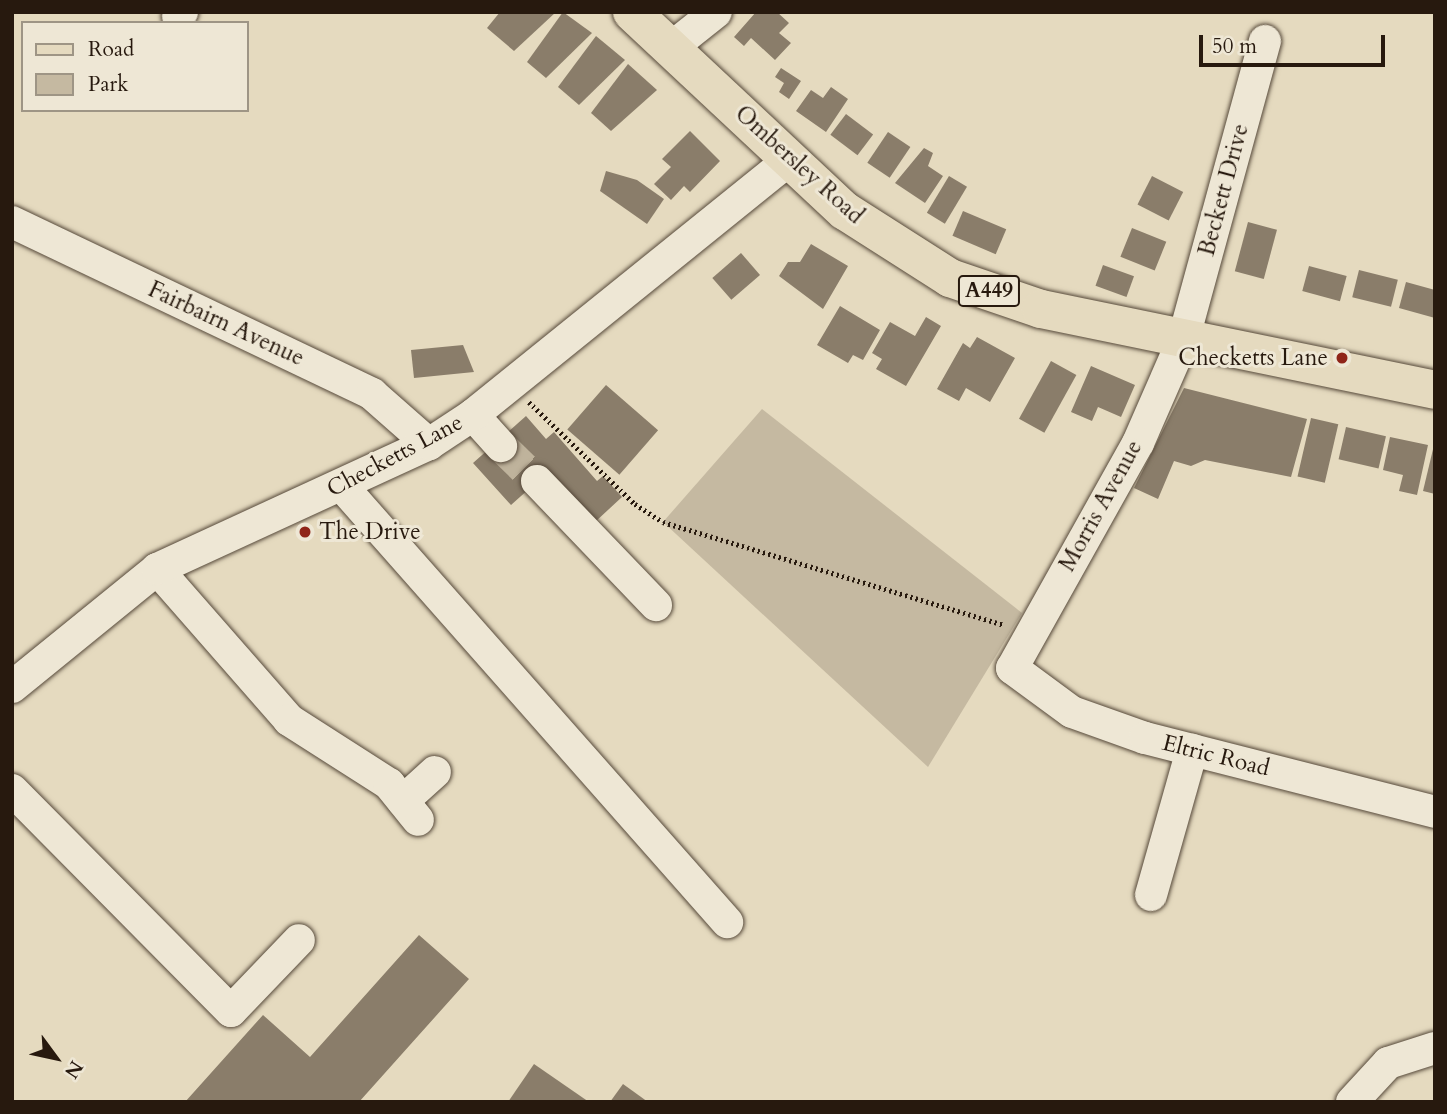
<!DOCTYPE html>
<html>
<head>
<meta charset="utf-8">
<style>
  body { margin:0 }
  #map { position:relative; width:1447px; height:1114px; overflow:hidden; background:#e5dabf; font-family:Cardo,serif }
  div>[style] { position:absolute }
  .green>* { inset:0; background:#c5b9a1 }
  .building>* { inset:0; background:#8a7d6a; transform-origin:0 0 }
  .minor-tunnel>* { height:32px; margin-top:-16px; transform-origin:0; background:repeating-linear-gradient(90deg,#bfb39c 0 32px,transparent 0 48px) }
  .path>* { height:4.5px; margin-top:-2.25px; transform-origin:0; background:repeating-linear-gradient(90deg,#27190e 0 2px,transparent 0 5.5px) }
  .roads { filter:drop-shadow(0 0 2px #56493a) drop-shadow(0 0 2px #56493a) }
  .minor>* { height:32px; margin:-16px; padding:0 16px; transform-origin:16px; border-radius:16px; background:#eee7d5 }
  .major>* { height:38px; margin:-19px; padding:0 19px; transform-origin:19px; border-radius:19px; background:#e5dabf }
  .dots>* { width:19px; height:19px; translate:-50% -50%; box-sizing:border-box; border:4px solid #eee7d5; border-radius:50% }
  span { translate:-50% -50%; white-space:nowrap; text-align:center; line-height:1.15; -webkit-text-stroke:6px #eee7d5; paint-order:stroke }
  .shield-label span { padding:2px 5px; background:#eee7d5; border:2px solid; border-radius:5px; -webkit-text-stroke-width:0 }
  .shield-label { font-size:21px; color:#27190e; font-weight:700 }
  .street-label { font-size:23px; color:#27190e }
  .poi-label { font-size:23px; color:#27190e }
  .right { translate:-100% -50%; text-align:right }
  .left { translate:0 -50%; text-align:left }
  .frame { position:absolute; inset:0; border:14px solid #27190e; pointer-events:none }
  .legend { position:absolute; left:21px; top:21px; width:228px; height:91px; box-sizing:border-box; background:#eee7d5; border:2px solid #9e9585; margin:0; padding:9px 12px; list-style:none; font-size:21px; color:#27190e }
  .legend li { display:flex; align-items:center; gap:14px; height:35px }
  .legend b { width:35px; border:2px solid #9e9585 }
  .north { position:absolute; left:21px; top:1023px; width:70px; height:70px; -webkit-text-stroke:5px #eee7d5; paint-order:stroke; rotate:123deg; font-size:19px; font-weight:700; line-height:28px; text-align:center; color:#27190e }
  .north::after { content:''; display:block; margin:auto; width:24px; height:32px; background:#27190e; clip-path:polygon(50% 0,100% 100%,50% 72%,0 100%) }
  .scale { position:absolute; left:1199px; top:35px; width:186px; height:32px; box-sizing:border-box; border:4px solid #27190e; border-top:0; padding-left:9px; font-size:21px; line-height:24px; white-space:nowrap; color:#27190e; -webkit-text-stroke:5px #eee7d5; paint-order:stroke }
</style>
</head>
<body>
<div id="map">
  <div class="green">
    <div style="clip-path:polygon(762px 409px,1022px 613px,928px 767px,663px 522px)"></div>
  </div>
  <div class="building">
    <div style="clip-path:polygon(500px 12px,556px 12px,514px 51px,487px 28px)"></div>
    <div style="clip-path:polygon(563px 12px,592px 33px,546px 78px,527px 62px)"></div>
    <div style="clip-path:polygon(756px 12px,777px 12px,789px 23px,779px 33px,791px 43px,775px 60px,751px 38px,744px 46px,734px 37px)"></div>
    <div style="clip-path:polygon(596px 36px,625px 60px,579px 105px,558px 87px)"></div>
    <div style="clip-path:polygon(628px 64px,657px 90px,611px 131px,591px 113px)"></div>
    <div style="clip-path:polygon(781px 68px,801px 81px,789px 99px,779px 92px,784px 83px,775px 77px)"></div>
    <div style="clip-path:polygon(831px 87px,848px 99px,826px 132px,796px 111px,811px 90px,823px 98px)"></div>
    <div style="left:846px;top:114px;width:34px;height:26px;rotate:37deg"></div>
    <div style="clip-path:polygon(690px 131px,720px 161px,690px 192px,684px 186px,671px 200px,654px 184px,671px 167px,662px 159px)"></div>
    <div style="left:888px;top:132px;width:27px;height:37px;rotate:34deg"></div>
    <div style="clip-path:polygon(924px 148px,933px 153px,928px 166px,943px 176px,925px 203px,895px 183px)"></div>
    <div style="clip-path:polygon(606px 171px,637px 180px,664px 199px,647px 224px,600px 191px)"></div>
    <div style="left:949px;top:176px;width:21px;height:43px;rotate:31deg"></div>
    <div style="left:1152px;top:176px;width:35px;height:32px;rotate:27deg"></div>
    <div style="left:963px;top:211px;width:47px;height:27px;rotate:23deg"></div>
    <div style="left:1248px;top:222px;width:30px;height:51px;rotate:15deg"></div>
    <div style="left:1132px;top:228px;width:37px;height:31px;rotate:22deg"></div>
    <div style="clip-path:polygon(811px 244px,848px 266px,823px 309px,779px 276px,788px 262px,800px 262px)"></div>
    <div style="left:741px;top:253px;width:29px;height:38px;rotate:49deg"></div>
    <div style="left:1103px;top:265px;width:33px;height:22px;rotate:20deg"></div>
    <div style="left:1309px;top:266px;width:39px;height:26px;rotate:15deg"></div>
    <div style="left:1359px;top:270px;width:40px;height:28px;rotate:14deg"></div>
    <div style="clip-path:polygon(1406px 282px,1435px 290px,1435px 318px,1399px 308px)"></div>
    <div style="clip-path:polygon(840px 306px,880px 330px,863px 360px,853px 355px,848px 363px,817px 345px)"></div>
    <div style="clip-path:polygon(926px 317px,941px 326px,906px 386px,876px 369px,882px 359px,872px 353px,890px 322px,915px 336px)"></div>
    <div style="clip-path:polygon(977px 337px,1015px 358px,990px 402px,966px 388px,959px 401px,937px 389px,963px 343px,970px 348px)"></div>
    <div style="clip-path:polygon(463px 345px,474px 372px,414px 378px,411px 350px)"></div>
    <div style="left:1051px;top:361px;width:29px;height:66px;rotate:29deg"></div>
    <div style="clip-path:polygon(1091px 366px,1135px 385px,1121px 417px,1098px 407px,1092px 421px,1071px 412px)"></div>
    <div style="left:606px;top:385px;width:69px;height:59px;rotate:41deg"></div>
    <div style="clip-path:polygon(1184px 388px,1307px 419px,1291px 477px,1205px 460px,1191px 466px,1174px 461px,1158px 499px,1134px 488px)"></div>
    <div style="clip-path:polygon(526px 416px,546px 439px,554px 432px,597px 481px,603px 476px,622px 497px,595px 522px,549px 471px,511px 505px,473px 463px)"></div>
    <div style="left:1311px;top:418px;width:28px;height:60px;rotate:13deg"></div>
    <div style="left:1346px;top:427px;width:41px;height:33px;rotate:13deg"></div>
    <div style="clip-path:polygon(1390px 437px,1428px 445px,1417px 495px,1399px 491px,1403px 475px,1383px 470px)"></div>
    <div style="clip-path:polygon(1434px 445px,1435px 446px,1435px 494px,1423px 491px)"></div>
    <div style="clip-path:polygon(419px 935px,469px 979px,359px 1102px,185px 1102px,263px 1015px,310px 1057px)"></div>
    <div style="clip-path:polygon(534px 1064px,589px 1102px,508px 1102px)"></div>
    <div style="clip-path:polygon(623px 1084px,648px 1102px,610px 1102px)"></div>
  </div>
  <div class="minor-tunnel">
    <div style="left:501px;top:446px;width:50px;rotate:44.2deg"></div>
  </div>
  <div class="path">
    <div style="left:529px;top:402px;width:147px;rotate:43.9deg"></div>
    <div style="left:635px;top:504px;width:33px;rotate:33deg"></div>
    <div style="left:663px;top:522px;width:357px;rotate:16.8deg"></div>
  </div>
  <div class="roads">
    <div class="minor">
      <div style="left:178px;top:16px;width:6px;rotate:-45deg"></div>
      <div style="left:1265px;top:41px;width:310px;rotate:105.3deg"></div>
      <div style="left:1183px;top:340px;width:112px;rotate:113.6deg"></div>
      <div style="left:1138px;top:443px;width:258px;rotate:119.2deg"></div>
      <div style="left:1012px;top:668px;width:74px;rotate:36.3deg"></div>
      <div style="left:1072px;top:712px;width:77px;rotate:19.6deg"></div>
      <div style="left:1145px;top:738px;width:299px;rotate:14.3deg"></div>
      <div style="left:672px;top:47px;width:56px;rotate:-38.5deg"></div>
      <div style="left:12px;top:222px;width:399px;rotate:25.5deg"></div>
      <div style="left:372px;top:394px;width:76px;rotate:41.3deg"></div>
      <div style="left:473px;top:415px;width:42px;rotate:47.9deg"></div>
      <div style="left:537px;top:481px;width:172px;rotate:46.2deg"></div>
      <div style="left:342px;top:486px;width:582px;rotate:48.55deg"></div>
      <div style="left:157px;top:569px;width:201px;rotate:48.8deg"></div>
      <div style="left:289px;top:720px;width:119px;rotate:32.6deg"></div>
      <div style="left:389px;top:784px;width:46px;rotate:51.1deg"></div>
      <div style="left:12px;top:687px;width:187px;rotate:-39.1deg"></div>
      <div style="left:157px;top:569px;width:299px;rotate:-24.7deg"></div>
      <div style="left:429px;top:444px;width:53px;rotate:-33.4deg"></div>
      <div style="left:473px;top:415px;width:405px;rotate:-38.9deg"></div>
      <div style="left:12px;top:790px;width:311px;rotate:45.3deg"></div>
      <div style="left:231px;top:1011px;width:98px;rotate:-46.2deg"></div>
      <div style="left:403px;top:801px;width:43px;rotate:-42.2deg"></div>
      <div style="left:1151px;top:895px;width:151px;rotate:-74.2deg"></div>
      <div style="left:1352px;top:1102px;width:53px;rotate:-47.3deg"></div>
      <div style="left:1388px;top:1063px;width:49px;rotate:-17.7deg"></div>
    </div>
    <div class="major">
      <div style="left:632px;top:12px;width:291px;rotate:43.1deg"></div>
      <div style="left:845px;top:211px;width:125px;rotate:32.5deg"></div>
      <div style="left:950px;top:278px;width:96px;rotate:18.8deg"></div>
      <div style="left:1041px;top:309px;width:402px;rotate:11.6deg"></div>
    </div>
  </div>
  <div class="dots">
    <div style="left:1342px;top:358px;background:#8f2418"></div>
    <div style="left:305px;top:532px;background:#8f2418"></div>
  </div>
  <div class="shield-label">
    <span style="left:989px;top:291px">A449</span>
  </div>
  <div class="street-label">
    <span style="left:799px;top:165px;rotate:42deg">Ombersley Road</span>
    <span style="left:1224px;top:190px;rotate:-75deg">Beckett Drive</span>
    <span style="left:226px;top:324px;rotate:25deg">Fairbairn Avenue</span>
    <span style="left:395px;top:456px;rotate:-28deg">Checketts Lane</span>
    <span style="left:1101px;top:506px;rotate:-61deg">Morris Avenue</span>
    <span style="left:1216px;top:756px;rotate:14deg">Eltric Road</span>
  </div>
  <div class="poi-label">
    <span class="right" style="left:1328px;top:358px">Checketts Lane</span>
    <span class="left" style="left:319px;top:532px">The Drive</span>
  </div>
  <div class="frame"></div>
  <ul class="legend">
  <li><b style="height:9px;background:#e5dabf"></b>Road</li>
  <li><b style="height:19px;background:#c5b9a1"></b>Park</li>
  </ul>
  <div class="north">N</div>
  <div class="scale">50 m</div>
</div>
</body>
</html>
